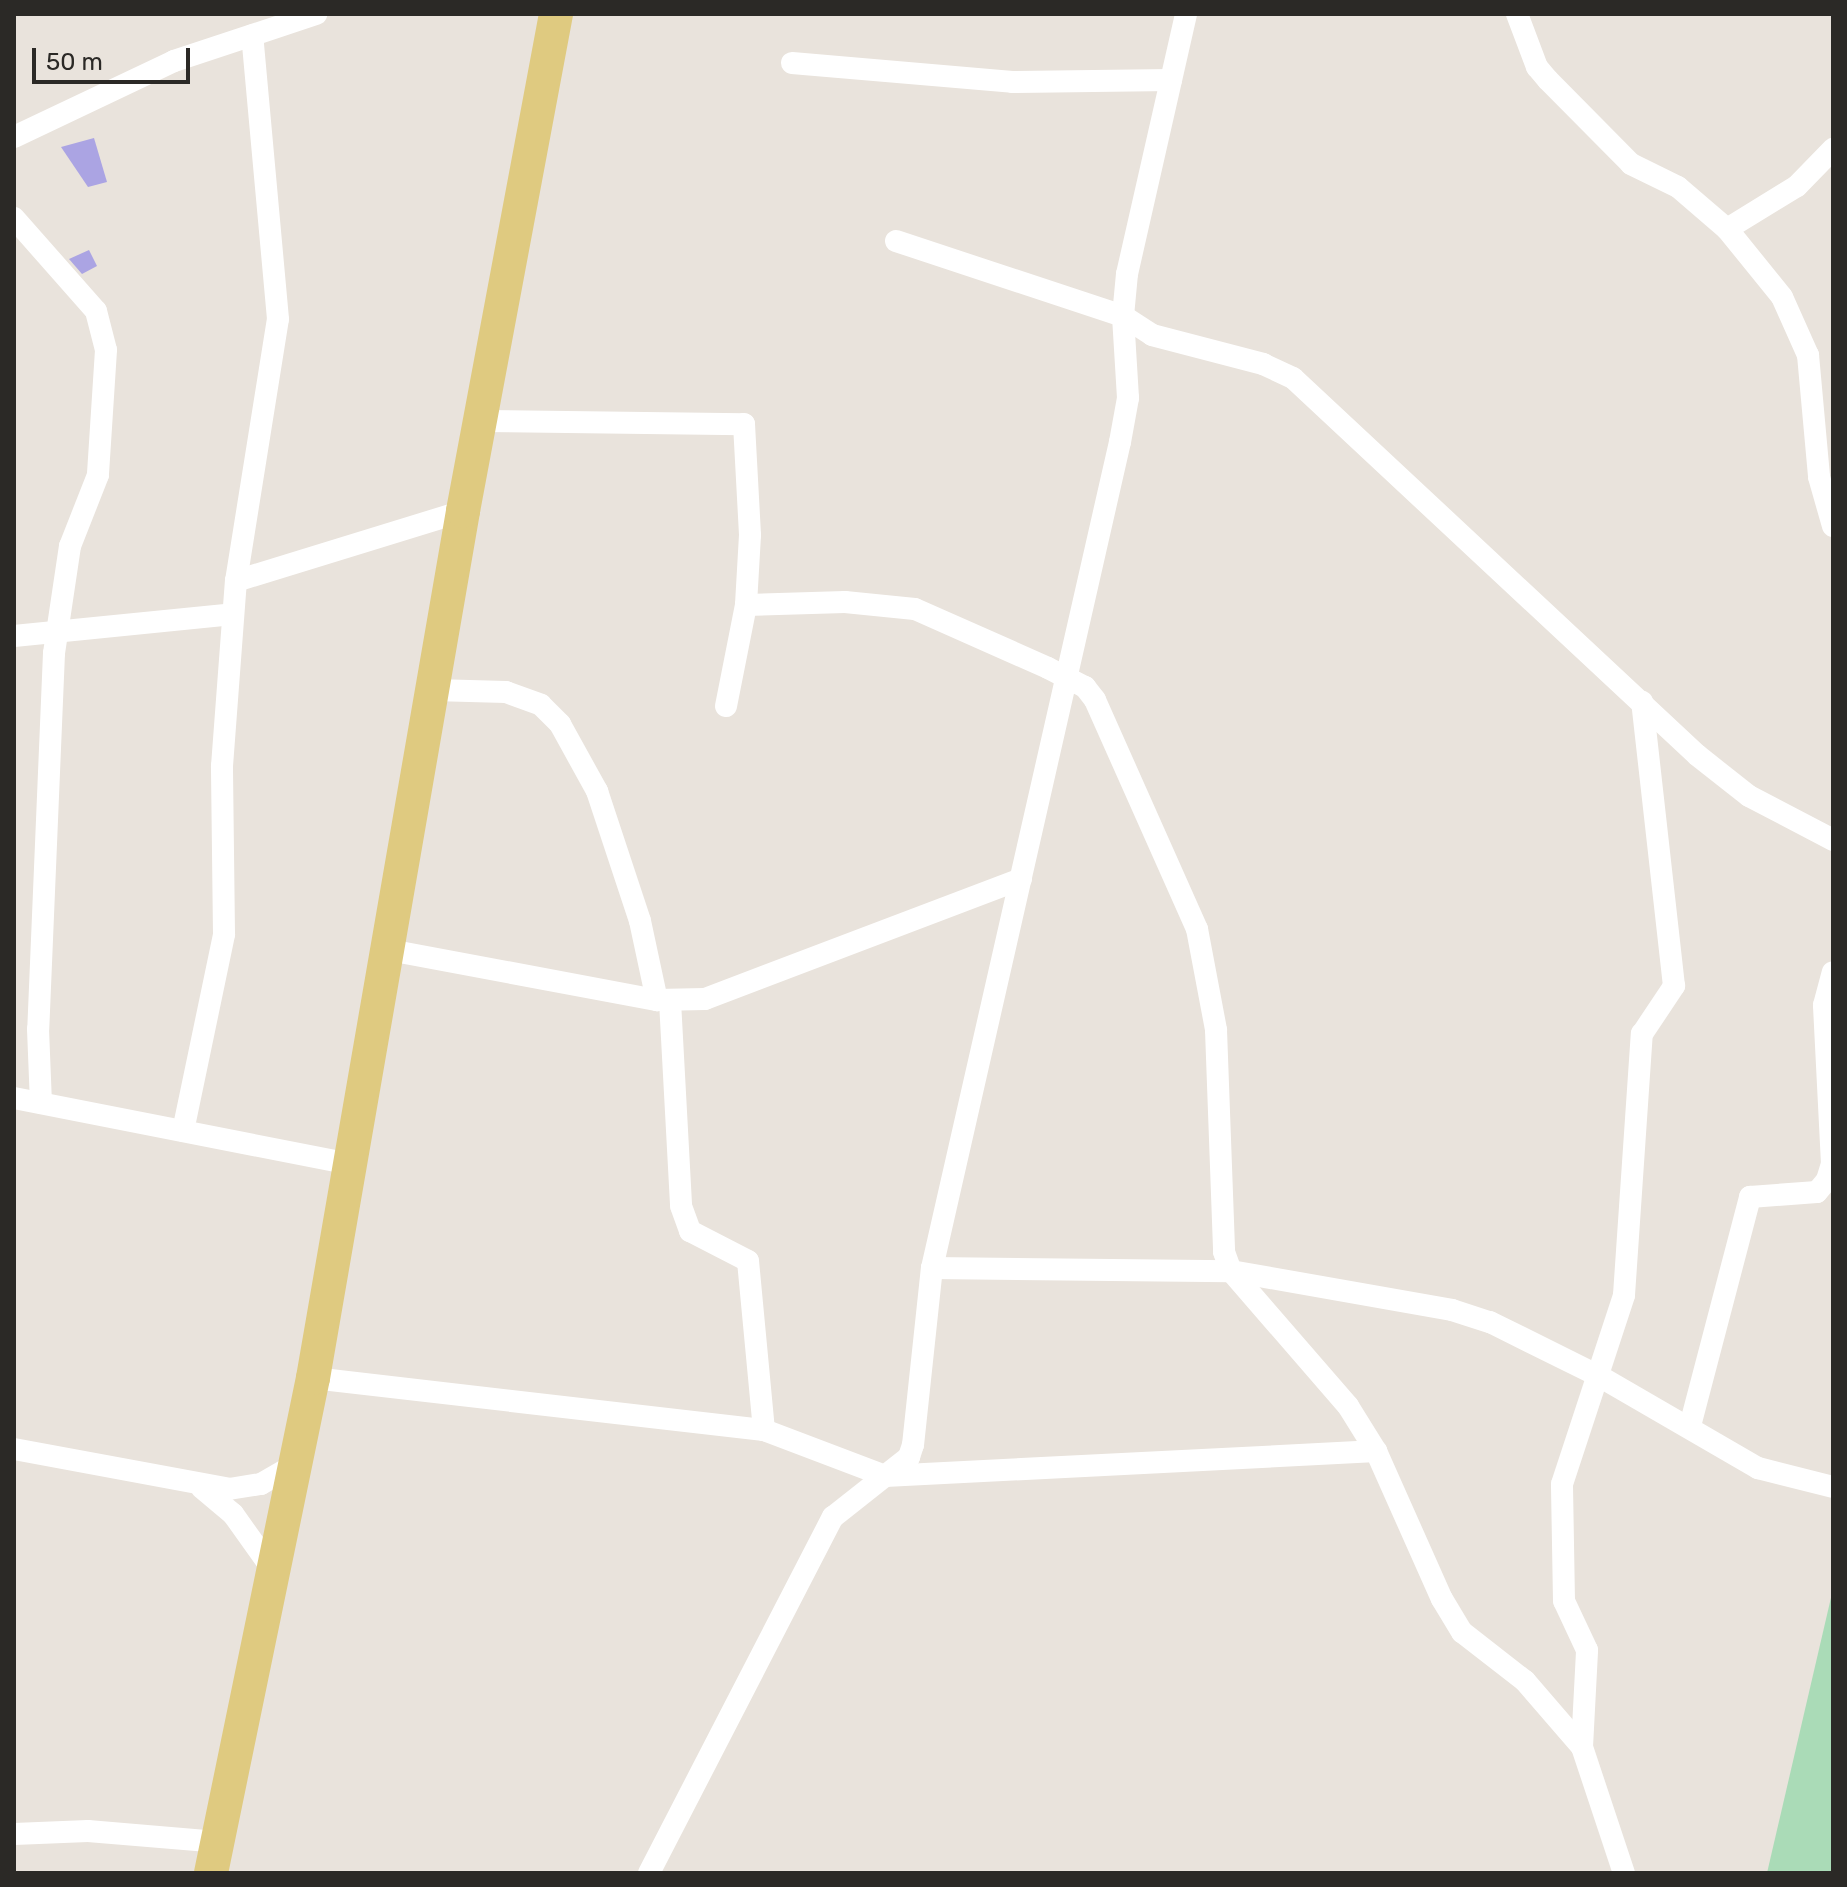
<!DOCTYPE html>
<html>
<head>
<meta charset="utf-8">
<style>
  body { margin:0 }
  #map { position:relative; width:1847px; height:1887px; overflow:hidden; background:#e9e3dc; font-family:Rubik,sans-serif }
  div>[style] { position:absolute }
  .green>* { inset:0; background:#aadbb7 }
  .building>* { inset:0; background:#aba4e3 }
  .minor>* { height:22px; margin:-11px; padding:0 11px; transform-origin:11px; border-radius:11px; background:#fff }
  .primary>* { height:34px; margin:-17px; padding:0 17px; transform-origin:17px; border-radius:17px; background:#dfca80 }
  span { translate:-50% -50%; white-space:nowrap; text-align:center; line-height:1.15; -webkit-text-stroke:6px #e9e3dc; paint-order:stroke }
  .frame { position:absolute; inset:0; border:16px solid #2b2926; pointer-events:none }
  .scale { position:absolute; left:32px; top:48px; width:158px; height:36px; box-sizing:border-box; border:4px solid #2b2926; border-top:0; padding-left:10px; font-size:24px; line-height:28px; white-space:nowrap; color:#2b2926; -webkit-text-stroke:6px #e9e3dc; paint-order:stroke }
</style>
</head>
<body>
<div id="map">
  <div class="green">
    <div style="clip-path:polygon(1833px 1589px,1833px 1873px,1767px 1873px)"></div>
  </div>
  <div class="building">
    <div style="clip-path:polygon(94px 138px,107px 182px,88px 187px,61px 147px)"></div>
    <div style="clip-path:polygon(89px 250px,97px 266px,82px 274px,69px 259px)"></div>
  </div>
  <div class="minor">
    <div style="left:1517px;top:14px;width:57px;rotate:69.3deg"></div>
    <div style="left:1537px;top:67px;width:17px;rotate:50deg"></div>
    <div style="left:1548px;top:80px;width:118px;rotate:45.3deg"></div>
    <div style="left:1631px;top:164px;width:52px;rotate:26.1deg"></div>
    <div style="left:1678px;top:187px;width:65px;rotate:40.6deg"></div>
    <div style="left:1727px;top:229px;width:87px;rotate:51deg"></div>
    <div style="left:1782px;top:297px;width:64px;rotate:65.9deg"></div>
    <div style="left:1808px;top:355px;width:122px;rotate:84.8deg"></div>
    <div style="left:1819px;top:477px;width:51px;rotate:74.1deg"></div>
    <div style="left:792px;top:63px;width:221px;rotate:4.9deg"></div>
    <div style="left:1012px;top:82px;width:159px;rotate:-0.7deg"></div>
    <div style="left:14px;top:137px;width:177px;rotate:-25.4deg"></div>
    <div style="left:174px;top:61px;width:150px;rotate:-18.3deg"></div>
    <div style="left:14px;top:218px;width:124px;rotate:48.6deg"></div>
    <div style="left:96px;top:311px;width:40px;rotate:75.6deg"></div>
    <div style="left:106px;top:350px;width:125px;rotate:93.7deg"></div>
    <div style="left:98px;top:475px;width:76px;rotate:111.5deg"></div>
    <div style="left:70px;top:546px;width:108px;rotate:98.5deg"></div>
    <div style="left:54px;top:653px;width:376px;rotate:92.4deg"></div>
    <div style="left:38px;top:1029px;width:74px;rotate:87.7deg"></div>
    <div style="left:1727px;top:229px;width:82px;rotate:-31.6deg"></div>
    <div style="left:1797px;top:186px;width:52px;rotate:-45.8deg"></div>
    <div style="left:896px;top:241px;width:239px;rotate:18.3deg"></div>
    <div style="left:1123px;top:316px;width:35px;rotate:33deg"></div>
    <div style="left:1152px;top:335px;width:115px;rotate:14.6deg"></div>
    <div style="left:1263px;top:364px;width:33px;rotate:25deg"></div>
    <div style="left:1293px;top:378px;width:553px;rotate:43.02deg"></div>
    <div style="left:1697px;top:755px;width:66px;rotate:38.3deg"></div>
    <div style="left:1749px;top:796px;width:95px;rotate:27.6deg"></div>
    <div style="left:480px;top:421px;width:264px;rotate:0.7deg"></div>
    <div style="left:744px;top:424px;width:111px;rotate:86.9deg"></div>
    <div style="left:750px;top:535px;width:70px;rotate:93.3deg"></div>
    <div style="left:746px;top:605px;width:103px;rotate:101.2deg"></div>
    <div style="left:236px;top:581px;width:238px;rotate:-17.1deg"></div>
    <div style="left:746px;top:605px;width:99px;rotate:-1.7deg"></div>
    <div style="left:845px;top:602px;width:70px;rotate:5.7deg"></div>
    <div style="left:915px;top:609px;width:145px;rotate:23.9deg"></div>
    <div style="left:1048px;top:668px;width:42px;rotate:27.2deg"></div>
    <div style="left:1085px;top:687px;width:16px;rotate:52deg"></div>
    <div style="left:1095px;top:700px;width:251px;rotate:66deg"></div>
    <div style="left:1197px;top:929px;width:103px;rotate:79.3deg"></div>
    <div style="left:1216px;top:1030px;width:222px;rotate:87.9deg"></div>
    <div style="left:1224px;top:1252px;width:20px;rotate:70deg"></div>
    <div style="left:1231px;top:1271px;width:179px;rotate:49.1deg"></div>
    <div style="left:1348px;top:1406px;width:53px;rotate:58.1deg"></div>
    <div style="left:1376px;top:1451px;width:162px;rotate:66deg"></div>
    <div style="left:1442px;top:1599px;width:39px;rotate:59deg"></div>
    <div style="left:1462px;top:1632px;width:80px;rotate:37.9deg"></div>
    <div style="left:1525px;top:1681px;width:87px;rotate:49.2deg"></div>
    <div style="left:1582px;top:1747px;width:133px;rotate:71.6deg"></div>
    <div style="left:14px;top:636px;width:220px;rotate:-5.7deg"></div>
    <div style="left:433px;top:690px;width:73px;rotate:1.6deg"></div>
    <div style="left:506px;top:692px;width:37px;rotate:20deg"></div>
    <div style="left:541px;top:705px;width:27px;rotate:45deg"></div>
    <div style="left:560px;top:724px;width:77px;rotate:61.1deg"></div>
    <div style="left:597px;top:791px;width:137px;rotate:71.7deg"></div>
    <div style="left:640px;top:921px;width:81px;rotate:77.9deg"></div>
    <div style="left:389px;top:950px;width:273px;rotate:10.6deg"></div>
    <div style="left:657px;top:1000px;width:48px;rotate:-1.2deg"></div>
    <div style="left:705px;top:999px;width:338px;rotate:-20.8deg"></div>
    <div style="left:670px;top:1001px;width:205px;rotate:86.9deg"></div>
    <div style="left:681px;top:1206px;width:27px;rotate:70deg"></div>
    <div style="left:690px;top:1231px;width:65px;rotate:27.3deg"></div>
    <div style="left:748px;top:1261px;width:170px;rotate:84.6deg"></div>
    <div style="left:14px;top:1098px;width:343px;rotate:11.1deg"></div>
    <div style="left:183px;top:1131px;width:201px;rotate:-78.2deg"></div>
    <div style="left:224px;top:934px;width:168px;rotate:-90.7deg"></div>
    <div style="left:222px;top:766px;width:186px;rotate:-85.7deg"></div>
    <div style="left:236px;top:581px;width:265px;rotate:-80.9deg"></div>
    <div style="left:278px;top:319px;width:285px;rotate:-95.2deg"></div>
    <div style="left:932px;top:1268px;width:299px;rotate:0.6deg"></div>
    <div style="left:1231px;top:1271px;width:224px;rotate:10deg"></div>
    <div style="left:1452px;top:1310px;width:40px;rotate:18deg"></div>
    <div style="left:1490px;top:1322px;width:122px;rotate:26.4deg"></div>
    <div style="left:1599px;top:1376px;width:184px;rotate:30.1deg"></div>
    <div style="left:1758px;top:1468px;width:77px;rotate:14.2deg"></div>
    <div style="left:313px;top:1378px;width:454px;rotate:6.6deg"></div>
    <div style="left:764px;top:1430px;width:129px;rotate:20.8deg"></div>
    <div style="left:885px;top:1476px;width:492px;rotate:-2.9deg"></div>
    <div style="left:1690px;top:1426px;width:237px;rotate:-75.3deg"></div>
    <div style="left:1750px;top:1197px;width:67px;rotate:-4.3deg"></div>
    <div style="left:1817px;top:1192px;width:16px;rotate:-50deg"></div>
    <div style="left:1827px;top:1180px;width:17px;rotate:-73deg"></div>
    <div style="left:1832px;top:1164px;width:159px;rotate:-92.9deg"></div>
    <div style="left:1824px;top:1005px;width:34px;rotate:-75deg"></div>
    <div style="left:14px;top:1449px;width:219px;rotate:10.5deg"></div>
    <div style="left:229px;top:1489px;width:32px;rotate:-9deg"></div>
    <div style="left:261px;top:1484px;width:38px;rotate:-30deg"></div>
    <div style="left:202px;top:1488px;width:40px;rotate:40deg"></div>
    <div style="left:233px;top:1514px;width:69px;rotate:54.5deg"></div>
    <div style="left:1582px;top:1747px;width:97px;rotate:-87deg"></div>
    <div style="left:1587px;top:1650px;width:54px;rotate:-115.1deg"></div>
    <div style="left:1564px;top:1601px;width:117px;rotate:-91deg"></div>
    <div style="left:1562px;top:1484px;width:199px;rotate:-71.8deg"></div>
    <div style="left:1624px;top:1295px;width:262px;rotate:-86.1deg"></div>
    <div style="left:1642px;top:1034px;width:58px;rotate:-56.3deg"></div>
    <div style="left:1674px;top:986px;width:286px;rotate:-96.4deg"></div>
    <div style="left:14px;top:1834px;width:74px;rotate:-2.3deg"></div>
    <div style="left:88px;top:1831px;width:130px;rotate:4.8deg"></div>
    <div style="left:649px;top:1873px;width:401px;rotate:-62.7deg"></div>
    <div style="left:833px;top:1517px;width:97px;rotate:-38.3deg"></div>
    <div style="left:909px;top:1457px;width:13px;rotate:-72deg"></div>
    <div style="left:913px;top:1445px;width:178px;rotate:-83.9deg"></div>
    <div style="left:932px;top:1268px;width:847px;rotate:-77.18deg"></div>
    <div style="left:1120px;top:442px;width:45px;rotate:-79.7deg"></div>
    <div style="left:1128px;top:398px;width:82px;rotate:-93.5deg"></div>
    <div style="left:1123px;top:316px;width:42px;rotate:-84.6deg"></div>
    <div style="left:1127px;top:274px;width:267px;rotate:-77.2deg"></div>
  </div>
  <div class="primary">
    <div style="left:211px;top:1873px;width:505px;rotate:-78.36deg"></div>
    <div style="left:313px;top:1378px;width:880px;rotate:-80.18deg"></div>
    <div style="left:463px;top:511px;width:506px;rotate:-79.4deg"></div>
  </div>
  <div class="frame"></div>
  <div class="scale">50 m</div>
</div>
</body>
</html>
